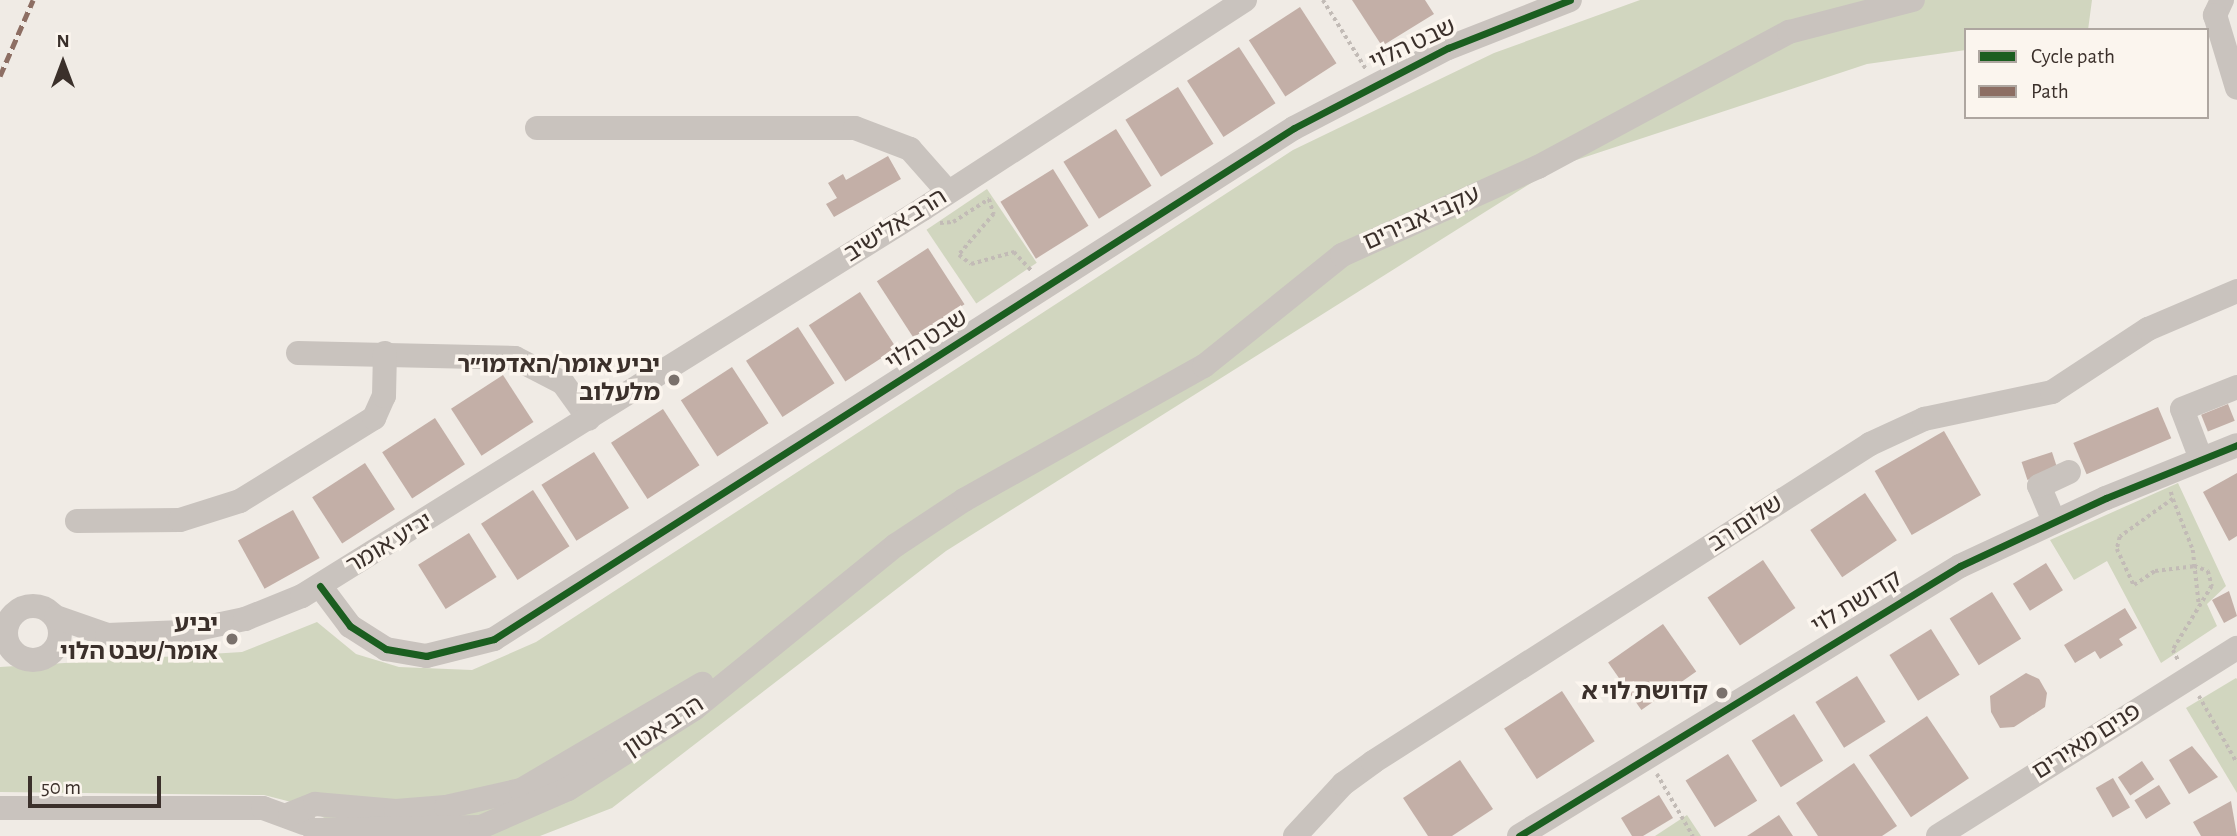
<!DOCTYPE html>
<html>
<head>
<meta charset="utf-8">
<style>
  body { margin:0 }
  #map { position:relative; width:2237px; height:836px; overflow:hidden; background:#f0ebe5; font-family:"Alegreya Sans","Noto Sans Hebrew",sans-serif }
  div>[style] { position:absolute }
  .green>* { inset:0; background:#d1d6bf; transform-origin:0 0 }
  .building>* { inset:0; background:#c3afa7; transform-origin:0 0 }
  .path>* { height:3.5px; margin-top:-1.75px; transform-origin:0; background:repeating-linear-gradient(90deg,#c2bbb6 0 3.5px,transparent 0 7px) }
  .minor>* { height:24px; margin:-12px; padding:0 12px; transform-origin:12px; border-radius:12px; background:#c9c3be }
  .minor>.ring { margin:-12px; padding:0; box-sizing:content-box; background:none; border:24px solid #c9c3be; border-radius:50% }
  .quiet>* { height:5px; margin-top:-2.5px; transform-origin:0; background:repeating-linear-gradient(90deg,#8d6e63 0 10px,transparent 0 15px) }
  .cycleway>* { height:7px; margin:-3.5px; padding:0 3.5px; transform-origin:3.5px; border-radius:3.5px; background:#1b5e20 }
  .dots>* { width:19px; height:19px; translate:-50% -50%; box-sizing:border-box; border:4px solid #fbf5ee; border-radius:50% }
  span { translate:-50% -50%; white-space:nowrap; text-align:center; line-height:1.15; -webkit-text-stroke:7px #fbf5ee; paint-order:stroke }
  .street-label { font-size:24px; color:#3b302b }
  .poi-label { font-size:24px; color:#3b302b; font-weight:700 }
  .right { translate:-100% -50%; text-align:right }
  .legend { position:absolute; left:1964px; top:28px; width:245px; height:91px; box-sizing:border-box; background:#fbf5ee; border:2px solid #aea6a0; margin:0; padding:9px 12px; list-style:none; font-size:21px; color:#3b302b }
  .legend li { display:flex; align-items:center; gap:14px; height:35px }
  .legend b { width:35px; border:2px solid #aea6a0 }
  .north { position:absolute; left:28px; top:28px; width:70px; height:70px; -webkit-text-stroke:5px #fbf5ee; paint-order:stroke; rotate:0deg; font-size:19px; font-weight:700; line-height:28px; text-align:center; color:#3b302b }
  .north::after { content:''; display:block; margin:auto; width:24px; height:32px; background:#3b302b; clip-path:polygon(50% 0,100% 100%,50% 72%,0 100%) }
  .scale { position:absolute; left:28px; top:776px; width:133px; height:32px; box-sizing:border-box; border:4px solid #3b302b; border-top:0; padding-left:9px; font-size:21px; line-height:24px; white-space:nowrap; color:#3b302b; -webkit-text-stroke:5px #fbf5ee; paint-order:stroke }
</style>
</head>
<body>
<div id="map">
  <div class="green">
    <div style="clip-path:polygon(1640px 0,2092px 0,2088px 30px,1966px 30px,1966px 50px,1867px 64px,1558px 166px,946px 551px,612px 808px,540px 836px,337px 836px,328px 820px,299px 804px,264px 795px,0 792px,0 667px,242px 652px,317px 622px,356px 654px,399px 667px,472px 670px,536px 642px,1293px 150px,1494px 53px)"></div>
    <div style="left:987px;top:189px;width:89px;height:73px;rotate:56deg"></div>
    <div style="clip-path:polygon(2178px 483px,2226px 586px,2207px 604px,2217px 626px,2161px 663px,2107px 561px,2074px 580px,2050px 540px)"></div>
    <div style="clip-path:polygon(2236px 678px,2237px 679px,2237px 793px,2186px 708px)"></div>
    <div style="clip-path:polygon(1687px 815px,1701px 836px,1655px 836px)"></div>
  </div>
  <div class="building">
    <div style="clip-path:polygon(1352px 0,1425px 0,1434px 14px,1382px 46px)"></div>
    <div style="left:1300px;top:7px;width:67px;height:61px;rotate:57deg"></div>
    <div style="left:1239px;top:47px;width:67px;height:62px;rotate:57deg"></div>
    <div style="left:1178px;top:87px;width:67px;height:62px;rotate:58deg"></div>
    <div style="left:1116px;top:129px;width:67px;height:62px;rotate:58deg"></div>
    <div style="clip-path:polygon(888px 156px,901px 179px,834px 217px,826px 204px,837px 198px,828px 183px,843px 174px,846px 180px)"></div>
    <div style="left:1053px;top:169px;width:67px;height:62px;rotate:58deg"></div>
    <div style="left:928px;top:248px;width:67px;height:61px;rotate:57deg"></div>
    <div style="left:860px;top:292px;width:67px;height:61px;rotate:57deg"></div>
    <div style="left:798px;top:327px;width:67px;height:62px;rotate:57deg"></div>
    <div style="left:732px;top:367px;width:67px;height:61px;rotate:57deg"></div>
    <div style="left:503px;top:375px;width:56px;height:62px;rotate:57deg"></div>
    <div style="left:2228px;top:404px;width:18px;height:29px;rotate:68deg"></div>
    <div style="left:2158px;top:407px;width:34px;height:92px;rotate:67deg"></div>
    <div style="left:663px;top:409px;width:67px;height:62px;rotate:57deg"></div>
    <div style="left:435px;top:418px;width:55px;height:63px;rotate:57deg"></div>
    <div style="left:1944px;top:431px;width:74px;height:80px;rotate:60deg"></div>
    <div style="left:594px;top:452px;width:66px;height:62px;rotate:58deg"></div>
    <div style="left:2052px;top:452px;width:19px;height:32px;rotate:72deg"></div>
    <div style="left:365px;top:463px;width:55px;height:63px;rotate:57deg"></div>
    <div style="clip-path:polygon(2237px 473px,2237px 536px,2229px 541px,2203px 492px)"></div>
    <div style="left:533px;top:490px;width:67px;height:62px;rotate:57deg"></div>
    <div style="left:1865px;top:493px;width:57px;height:66px;rotate:56deg"></div>
    <div style="left:293px;top:510px;width:55px;height:63px;rotate:61deg"></div>
    <div style="left:469px;top:533px;width:52px;height:60px;rotate:58deg"></div>
    <div style="left:1763px;top:560px;width:58px;height:67px;rotate:56deg"></div>
    <div style="left:2046px;top:563px;width:32px;height:39px;rotate:58deg"></div>
    <div style="clip-path:polygon(2229px 591px,2237px 616px,2224px 623px,2212px 600px)"></div>
    <div style="left:1992px;top:592px;width:55px;height:50px;rotate:58deg"></div>
    <div style="clip-path:polygon(2125px 608px,2137px 628px,2119px 639px,2123px 645px,2100px 659px,2095px 651px,2075px 663px,2064px 645px)"></div>
    <div style="left:1663px;top:624px;width:58px;height:67px;rotate:55deg"></div>
    <div style="left:1931px;top:629px;width:54px;height:49px;rotate:58deg"></div>
    <div style="clip-path:polygon(2026px 673px,2039px 679px,2047px 693px,2045px 707px,2014px 727px,2000px 728px,1991px 712px,1990px 696px)"></div>
    <div style="left:1857px;top:676px;width:54px;height:49px;rotate:58deg"></div>
    <div style="left:1562px;top:691px;width:60px;height:69px;rotate:57deg"></div>
    <div style="left:1794px;top:714px;width:55px;height:50px;rotate:58deg"></div>
    <div style="left:1927px;top:716px;width:75px;height:70px;rotate:56deg"></div>
    <div style="clip-path:polygon(2192px 746px,2218px 777px,2189px 794px,2169px 760px)"></div>
    <div style="left:1728px;top:754px;width:55px;height:50px;rotate:58deg"></div>
    <div style="clip-path:polygon(1460px 760px,1493px 809px,1452px 836px,1428px 836px,1403px 798px)"></div>
    <div style="left:2142px;top:761px;width:22px;height:29px;rotate:56deg"></div>
    <div style="clip-path:polygon(1854px 763px,1897px 826px,1882px 836px,1818px 836px,1796px 803px)"></div>
    <div style="left:2113px;top:778px;width:34px;height:20px;rotate:60deg"></div>
    <div style="left:2159px;top:785px;width:22px;height:29px;rotate:58deg"></div>
    <div style="clip-path:polygon(1659px 795px,1673px 818px,1643px 836px,1632px 836px,1621px 818px)"></div>
    <div style="clip-path:polygon(2231px 801px,2237px 836px,2201px 836px,2193px 822px)"></div>
    <div style="clip-path:polygon(1779px 815px,1793px 836px,1747px 836px)"></div>
  </div>
  <div class="path">
    <div style="left:1323px;top:0;width:81px;rotate:58.1deg"></div>
    <div style="left:940px;top:223px;width:13px;rotate:-4deg"></div>
    <div style="left:953px;top:222px;width:43px;rotate:-32.6deg"></div>
    <div style="left:989px;top:199px;width:16px;rotate:72deg"></div>
    <div style="left:994px;top:214px;width:54px;rotate:130.5deg"></div>
    <div style="left:959px;top:255px;width:15px;rotate:37deg"></div>
    <div style="left:971px;top:264px;width:45px;rotate:-15.6deg"></div>
    <div style="left:1014px;top:252px;width:26px;rotate:47deg"></div>
    <div style="left:2171px;top:492px;width:7px;rotate:74deg"></div>
    <div style="left:2173px;top:499px;width:65px;rotate:144.4deg"></div>
    <div style="left:2120px;top:537px;width:12px;rotate:104deg"></div>
    <div style="left:2117px;top:549px;width:40px;rotate:65deg"></div>
    <div style="left:2134px;top:585px;width:25px;rotate:-34deg"></div>
    <div style="left:2155px;top:571px;width:39px;rotate:-7deg"></div>
    <div style="left:2194px;top:566px;width:15px;rotate:20deg"></div>
    <div style="left:2208px;top:571px;width:16px;rotate:75deg"></div>
    <div style="left:2212px;top:586px;width:75px;rotate:121.4deg"></div>
    <div style="left:2173px;top:650px;width:13px;rotate:63deg"></div>
    <div style="left:2173px;top:499px;width:55px;rotate:68.6deg"></div>
    <div style="left:2193px;top:550px;width:55px;rotate:83.8deg"></div>
    <div style="left:2199px;top:696px;width:77px;rotate:60.4deg"></div>
    <div style="left:1657px;top:774px;width:72px;rotate:59.9deg"></div>
  </div>
  <div class="minor">
    <div style="left:2222px;top:0;width:17px;rotate:115deg"></div>
    <div style="left:2215px;top:15px;width:76px;rotate:73.2deg"></div>
    <div style="left:537px;top:128px;width:318px"></div>
    <div style="left:855px;top:128px;width:59px;rotate:20.9deg"></div>
    <div style="left:910px;top:149px;width:57px;rotate:48.5deg"></div>
    <div style="left:298px;top:353px;width:217px;rotate:1.3deg"></div>
    <div style="left:515px;top:358px;width:54px;rotate:27.5deg"></div>
    <div style="left:563px;top:383px;width:44px;rotate:54.2deg"></div>
    <div style="left:2201px;top:459px;width:53px;rotate:-110.8deg"></div>
    <div style="left:2182px;top:409px;width:59px;rotate:-21.8deg"></div>
    <div style="left:77px;top:521px;width:103px;rotate:-0.6deg"></div>
    <div style="left:180px;top:520px;width:63px;rotate:-17.6deg"></div>
    <div style="left:240px;top:501px;width:158px;rotate:-31.8deg"></div>
    <div style="left:374px;top:418px;width:24px;rotate:-66deg"></div>
    <div style="left:384px;top:396px;width:43px;rotate:-88.7deg"></div>
    <div style="left:2054px;top:521px;width:38px;rotate:-113deg"></div>
    <div style="left:2039px;top:486px;width:33px;rotate:-25deg"></div>
    <div style="left:320px;top:586px;width:50px;rotate:53.1deg"></div>
    <div style="left:350px;top:626px;width:43px;rotate:32.6deg"></div>
    <div style="left:386px;top:649px;width:41px;rotate:9.9deg"></div>
    <div style="left:426px;top:656px;width:70px;rotate:-14deg"></div>
    <div style="left:494px;top:639px;width:949px;rotate:-32.57deg"></div>
    <div style="left:1294px;top:128px;width:174px;rotate:-27.5deg"></div>
    <div style="left:1448px;top:48px;width:131px;rotate:-21.5deg"></div>
    <div class="ring" style="left:6px;top:606px;width:30px;height:30px"></div>
    <div style="left:56px;top:617px;width:54px;rotate:19.4deg"></div>
    <div style="left:107px;top:635px;width:76px;rotate:-2.3deg"></div>
    <div style="left:183px;top:632px;width:63px;rotate:-11.8deg"></div>
    <div style="left:245px;top:619px;width:61px;rotate:-22deg"></div>
    <div style="left:302px;top:596px;width:732px;rotate:-31.93deg"></div>
    <div style="left:923px;top:209px;width:384px;rotate:-33deg"></div>
    <div style="left:0;top:808px;width:263px"></div>
    <div style="left:263px;top:808px;width:44px;rotate:20.1deg"></div>
    <div style="left:290px;top:814px;width:27px;rotate:-22deg"></div>
    <div style="left:315px;top:804px;width:81px;rotate:4.9deg"></div>
    <div style="left:396px;top:811px;width:50px;rotate:-4.6deg"></div>
    <div style="left:446px;top:807px;width:77px;rotate:-12.8deg"></div>
    <div style="left:521px;top:790px;width:210px;rotate:-30.4deg"></div>
    <div style="left:314px;top:830px;width:167px;rotate:-1deg"></div>
    <div style="left:481px;top:827px;width:95px;rotate:-23.6deg"></div>
    <div style="left:568px;top:789px;width:149px;rotate:-32.4deg"></div>
    <div style="left:694px;top:709px;width:260px;rotate:-39.1deg"></div>
    <div style="left:896px;top:545px;width:82px;rotate:-33.5deg"></div>
    <div style="left:964px;top:500px;width:275px;rotate:-29.2deg"></div>
    <div style="left:1204px;top:366px;width:177px;rotate:-38.8deg"></div>
    <div style="left:1342px;top:255px;width:215px;rotate:-24.2deg"></div>
    <div style="left:1538px;top:167px;width:285px;rotate:-28.3deg"></div>
    <div style="left:1789px;top:32px;width:128px;rotate:-14.5deg"></div>
    <div style="left:1295px;top:836px;width:71px;rotate:-47.3deg"></div>
    <div style="left:1343px;top:784px;width:37px;rotate:-36deg"></div>
    <div style="left:1373px;top:762px;width:590px;rotate:-32.61deg"></div>
    <div style="left:1870px;top:444px;width:60px;rotate:-24.8deg"></div>
    <div style="left:1924px;top:419px;width:131px;rotate:-11.9deg"></div>
    <div style="left:2052px;top:392px;width:115px;rotate:-33.3deg"></div>
    <div style="left:2148px;top:329px;width:97px;rotate:-23.1deg"></div>
    <div style="left:1519px;top:836px;width:517px;rotate:-31.48deg"></div>
    <div style="left:1960px;top:566px;width:161px;rotate:-25deg"></div>
    <div style="left:2106px;top:498px;width:141px;rotate:-22deg"></div>
    <div style="left:1938px;top:836px;width:353px;rotate:-32.2deg"></div>
  </div>
  <div class="quiet">
    <div style="left:0;top:76px;width:83px;rotate:-66.5deg"></div>
  </div>
  <div class="cycleway">
    <div style="left:320px;top:586px;width:50px;rotate:53.1deg"></div>
    <div style="left:350px;top:626px;width:43px;rotate:32.6deg"></div>
    <div style="left:386px;top:649px;width:41px;rotate:9.9deg"></div>
    <div style="left:426px;top:656px;width:70px;rotate:-14deg"></div>
    <div style="left:494px;top:639px;width:949px;rotate:-32.57deg"></div>
    <div style="left:1294px;top:128px;width:174px;rotate:-27.5deg"></div>
    <div style="left:1448px;top:48px;width:131px;rotate:-21.5deg"></div>
    <div style="left:1519px;top:836px;width:517px;rotate:-31.48deg"></div>
    <div style="left:1960px;top:566px;width:161px;rotate:-25deg"></div>
    <div style="left:2106px;top:498px;width:141px;rotate:-22deg"></div>
  </div>
  <div class="dots">
    <div style="left:674px;top:380px;background:#7a716c"></div>
    <div style="left:232px;top:639px;background:#7a716c"></div>
    <div style="left:1722px;top:693px;background:#7a716c"></div>
  </div>
  <div class="street-label">
    <span style="left:1413px;top:45px;rotate:-25deg">שבט הלוי</span>
    <span style="left:1422px;top:219px;rotate:-24deg">עקבי אבירים</span>
    <span style="left:896px;top:226px;rotate:-32deg">הרב אלישיב</span>
    <span style="left:927px;top:341px;rotate:-33deg">שבט הלוי</span>
    <span style="left:1746px;top:524px;rotate:-33deg">שלום רב</span>
    <span style="left:390px;top:544px;rotate:-31deg">יביע אומר</span>
    <span style="left:1857px;top:603px;rotate:-31deg">קדושת לוי</span>
    <span style="left:664px;top:727px;rotate:-33deg">הרב אטון</span>
    <span style="left:2087px;top:742px;rotate:-32deg">פנים מאירים</span>
  </div>
  <div class="poi-label">
    <span class="right" style="left:660px;top:380px">יביע אומר/האדמו״ר<br>מלעלוב</span>
    <span class="right" style="left:218px;top:639px">יביע<br>אומר/שבט הלוי</span>
    <span class="right" style="left:1708px;top:693px">קדושת לוי א</span>
  </div>
  <ul class="legend">
  <li><b style="height:9px;background:#1b5e20"></b>Cycle path</li>
  <li><b style="height:9px;background:#8d6e63"></b>Path</li>
  </ul>
  <div class="north">N</div>
  <div class="scale">50 m</div>
</div>
</body>
</html>
